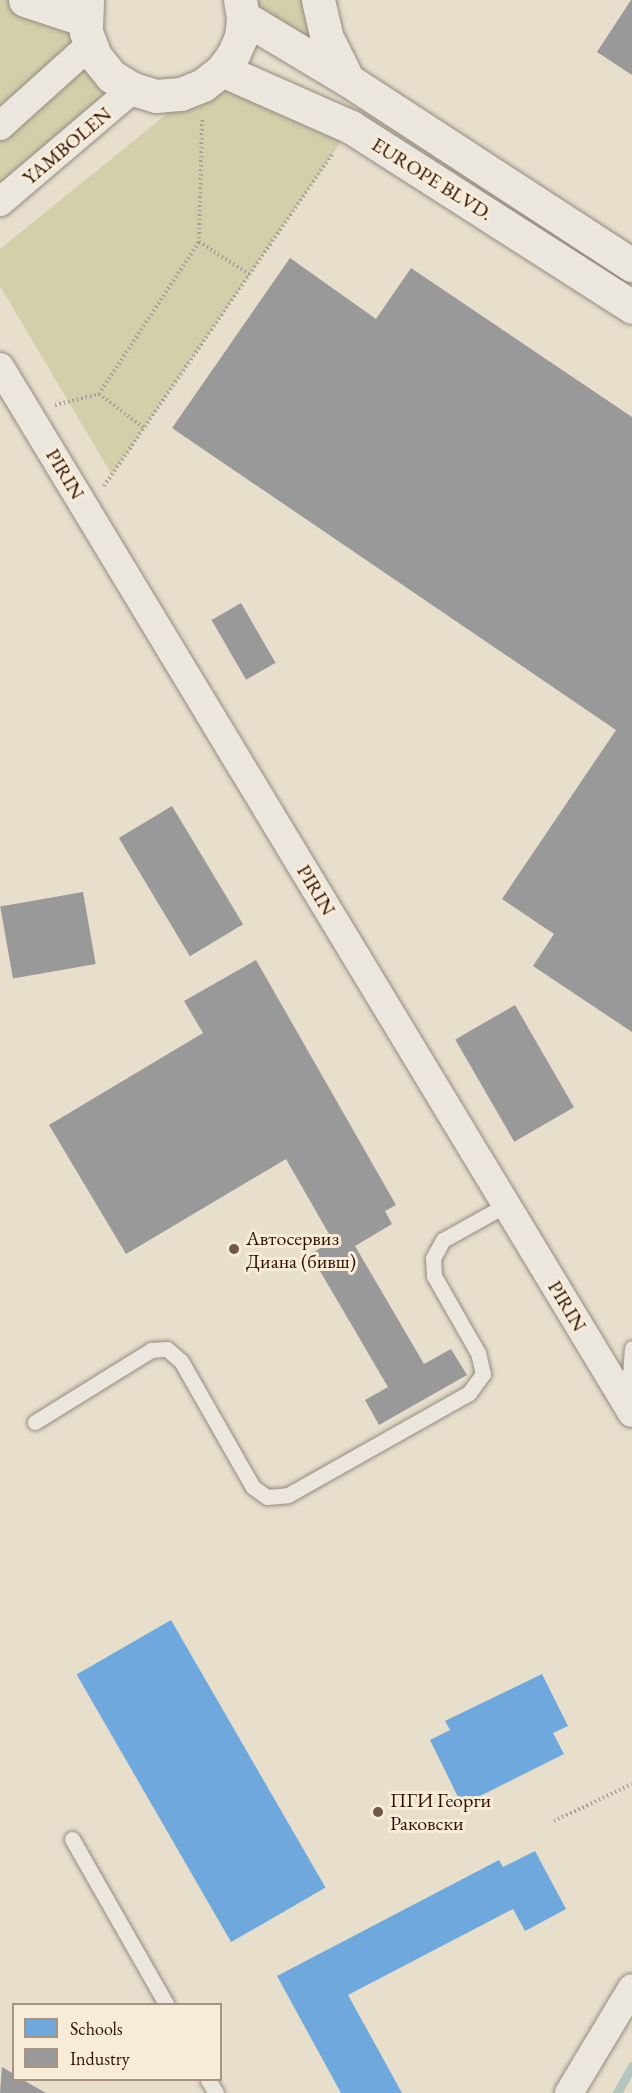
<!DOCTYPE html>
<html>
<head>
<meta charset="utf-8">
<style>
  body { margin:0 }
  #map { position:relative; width:632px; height:2093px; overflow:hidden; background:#e7decc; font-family:"EB Garamond",serif }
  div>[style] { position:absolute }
  .green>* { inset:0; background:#d2cfaa }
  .schools>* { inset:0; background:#6fa8dc; transform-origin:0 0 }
  .industry>* { inset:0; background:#999; transform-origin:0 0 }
  .stream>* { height:9px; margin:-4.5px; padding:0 4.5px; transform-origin:4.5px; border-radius:4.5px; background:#b3c6c0 }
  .path>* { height:4px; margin-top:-2px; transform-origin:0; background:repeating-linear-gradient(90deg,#a69f97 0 1.5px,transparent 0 4.5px) }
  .roads { filter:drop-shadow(0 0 2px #948b80) drop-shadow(0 0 2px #948b80) }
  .lane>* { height:15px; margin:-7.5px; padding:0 7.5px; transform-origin:7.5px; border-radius:7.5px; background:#ece7de }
  .street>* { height:28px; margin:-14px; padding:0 14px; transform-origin:14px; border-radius:14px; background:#ece7de }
  .secondary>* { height:33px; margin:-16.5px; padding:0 16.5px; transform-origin:16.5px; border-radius:16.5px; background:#ece7de }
  .dots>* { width:16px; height:16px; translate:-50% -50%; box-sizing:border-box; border:3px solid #f7ecd7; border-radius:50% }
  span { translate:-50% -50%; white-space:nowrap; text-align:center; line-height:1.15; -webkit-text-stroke:6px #f7ecd7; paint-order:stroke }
  .street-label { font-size:20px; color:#2f0e02 }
  .poi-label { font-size:20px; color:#2f0e02 }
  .left { translate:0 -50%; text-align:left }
  .legend { position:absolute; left:12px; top:2003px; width:210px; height:78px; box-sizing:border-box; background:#f7ecd7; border:2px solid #a79382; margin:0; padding:8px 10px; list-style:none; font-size:18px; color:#2f0e02 }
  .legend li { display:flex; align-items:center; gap:12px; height:30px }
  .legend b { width:30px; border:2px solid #a79382 }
</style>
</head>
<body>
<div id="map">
  <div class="green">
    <div style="clip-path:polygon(0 0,87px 0,85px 20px,133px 89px,0 202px)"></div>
    <div style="clip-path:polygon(240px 0,318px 0,348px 80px)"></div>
    <div style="clip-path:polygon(222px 87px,341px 142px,112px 475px,0 286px,0 249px,173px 109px)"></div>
  </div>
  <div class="schools">
    <div style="left:171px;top:1620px;width:309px;height:109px;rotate:60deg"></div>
    <div style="clip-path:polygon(542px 1674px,568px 1726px,553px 1733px,564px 1754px,462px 1805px,430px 1740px,450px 1730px,445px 1721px)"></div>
    <div style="clip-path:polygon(535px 1851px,566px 1909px,525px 1931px,513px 1909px,348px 1995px,402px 2093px,341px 2093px,277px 1976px,499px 1860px,503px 1867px)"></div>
  </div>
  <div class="industry">
    <div style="clip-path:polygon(631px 0,632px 0,632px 75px,597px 52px)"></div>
    <div style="clip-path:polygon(290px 258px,376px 319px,411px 268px,632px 417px,632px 1032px,533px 966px,554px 934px,502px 899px,616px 730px,172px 428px)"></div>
    <div style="left:241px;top:603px;width:69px;height:34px;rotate:60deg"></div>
    <div style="left:172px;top:806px;width:138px;height:62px;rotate:59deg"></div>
    <div style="left:83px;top:892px;width:73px;height:84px;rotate:80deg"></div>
    <div style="clip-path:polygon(256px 960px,396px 1205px,385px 1211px,392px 1224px,355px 1246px,424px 1364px,451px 1349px,467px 1375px,379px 1425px,365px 1400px,388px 1387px,310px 1254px,333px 1241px,286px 1159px,126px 1254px,49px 1125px,203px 1033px,184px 1001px)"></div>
    <div style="left:515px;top:1005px;width:118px;height:69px;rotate:60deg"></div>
    <div style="clip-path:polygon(2px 2067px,14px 2074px,14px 2080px,23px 2080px,46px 2093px,0 2093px)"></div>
  </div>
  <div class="stream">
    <div style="left:617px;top:2093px;width:31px;rotate:-61deg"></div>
  </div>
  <div class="path">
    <div style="left:202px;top:120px;width:122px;rotate:91.4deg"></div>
    <div style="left:199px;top:242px;width:61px;rotate:32.9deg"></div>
    <div style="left:99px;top:394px;width:56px;rotate:37.1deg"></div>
    <div style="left:55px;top:405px;width:45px;rotate:-14deg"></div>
    <div style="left:99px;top:394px;width:182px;rotate:-56.7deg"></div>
    <div style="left:104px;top:486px;width:404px;rotate:-55.5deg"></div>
    <div style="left:554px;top:1821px;width:86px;rotate:-25.4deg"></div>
  </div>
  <div class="roads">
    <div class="lane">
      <div style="left:628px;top:1400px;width:52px;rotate:-85.6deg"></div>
      <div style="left:35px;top:1422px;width:137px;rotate:-31.8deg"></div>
      <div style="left:151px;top:1350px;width:16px;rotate:-4deg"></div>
      <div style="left:167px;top:1349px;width:18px;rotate:41deg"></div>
      <div style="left:181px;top:1361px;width:145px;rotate:60.3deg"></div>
      <div style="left:253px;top:1487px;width:17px;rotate:36deg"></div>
      <div style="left:267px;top:1497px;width:21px;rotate:-5deg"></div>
      <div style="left:288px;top:1495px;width:208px;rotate:-29.4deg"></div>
      <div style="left:469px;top:1393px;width:24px;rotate:-54deg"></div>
      <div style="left:483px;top:1374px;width:22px;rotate:-103deg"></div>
      <div style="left:478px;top:1353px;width:89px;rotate:-119.7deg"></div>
      <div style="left:434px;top:1276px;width:18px;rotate:-93deg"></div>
      <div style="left:433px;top:1258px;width:21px;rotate:-61deg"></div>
      <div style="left:443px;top:1240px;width:72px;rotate:-29.1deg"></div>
      <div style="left:72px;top:1839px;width:190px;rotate:60.3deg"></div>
      <div style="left:208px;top:2080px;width:15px;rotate:58deg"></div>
    </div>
    <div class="street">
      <div style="left:0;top:126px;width:121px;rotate:-42deg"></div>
      <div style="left:0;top:202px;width:175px;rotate:-40.4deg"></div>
      <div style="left:0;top:367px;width:1222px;rotate:58.86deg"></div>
      <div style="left:569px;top:2093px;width:122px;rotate:-59deg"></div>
    </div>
    <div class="secondary">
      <div style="left:25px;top:0;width:63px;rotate:18.4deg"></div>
      <div style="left:87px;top:0;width:32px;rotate:92deg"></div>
      <div style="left:86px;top:32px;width:26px;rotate:69deg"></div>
      <div style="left:95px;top:56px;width:26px;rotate:51deg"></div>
      <div style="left:111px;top:76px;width:26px;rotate:31deg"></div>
      <div style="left:133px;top:89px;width:24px;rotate:17deg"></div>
      <div style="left:156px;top:96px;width:25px;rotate:-5deg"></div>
      <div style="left:181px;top:94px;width:24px;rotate:-22deg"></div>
      <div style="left:203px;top:85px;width:24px;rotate:-38deg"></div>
      <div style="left:222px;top:70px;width:19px;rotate:-54deg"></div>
      <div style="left:233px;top:55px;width:20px;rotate:-66deg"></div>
      <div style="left:241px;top:37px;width:20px;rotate:-84deg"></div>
      <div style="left:243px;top:17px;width:17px;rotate:-100deg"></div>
      <div style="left:318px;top:0;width:37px;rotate:77deg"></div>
      <div style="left:326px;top:36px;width:49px;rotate:63.4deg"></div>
      <div style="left:243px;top:17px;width:122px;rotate:31deg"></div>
      <div style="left:348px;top:80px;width:339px;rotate:33.1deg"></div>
      <div style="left:222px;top:70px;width:141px;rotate:23.8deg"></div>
      <div style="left:351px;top:127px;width:334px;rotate:32.6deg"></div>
    </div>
  </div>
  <div class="dots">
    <div style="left:234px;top:1249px;background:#6f5749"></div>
    <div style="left:378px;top:1812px;background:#6f5749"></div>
  </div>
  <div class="street-label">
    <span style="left:67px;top:146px;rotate:-40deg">YAMBOLEN</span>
    <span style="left:432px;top:179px;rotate:32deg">EUROPE BLVD.</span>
    <span style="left:65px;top:474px;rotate:59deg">PIRIN</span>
    <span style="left:316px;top:890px;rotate:59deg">PIRIN</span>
    <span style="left:567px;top:1306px;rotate:59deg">PIRIN</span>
  </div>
  <div class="poi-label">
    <span class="left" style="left:246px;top:1250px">Автосервиз<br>Диана (бивш)</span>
    <span class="left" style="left:390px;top:1812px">ПГИ Георги<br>Раковски</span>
  </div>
  <ul class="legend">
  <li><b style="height:16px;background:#6fa8dc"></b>Schools</li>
  <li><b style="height:16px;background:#999"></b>Industry</li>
  </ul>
</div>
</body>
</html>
